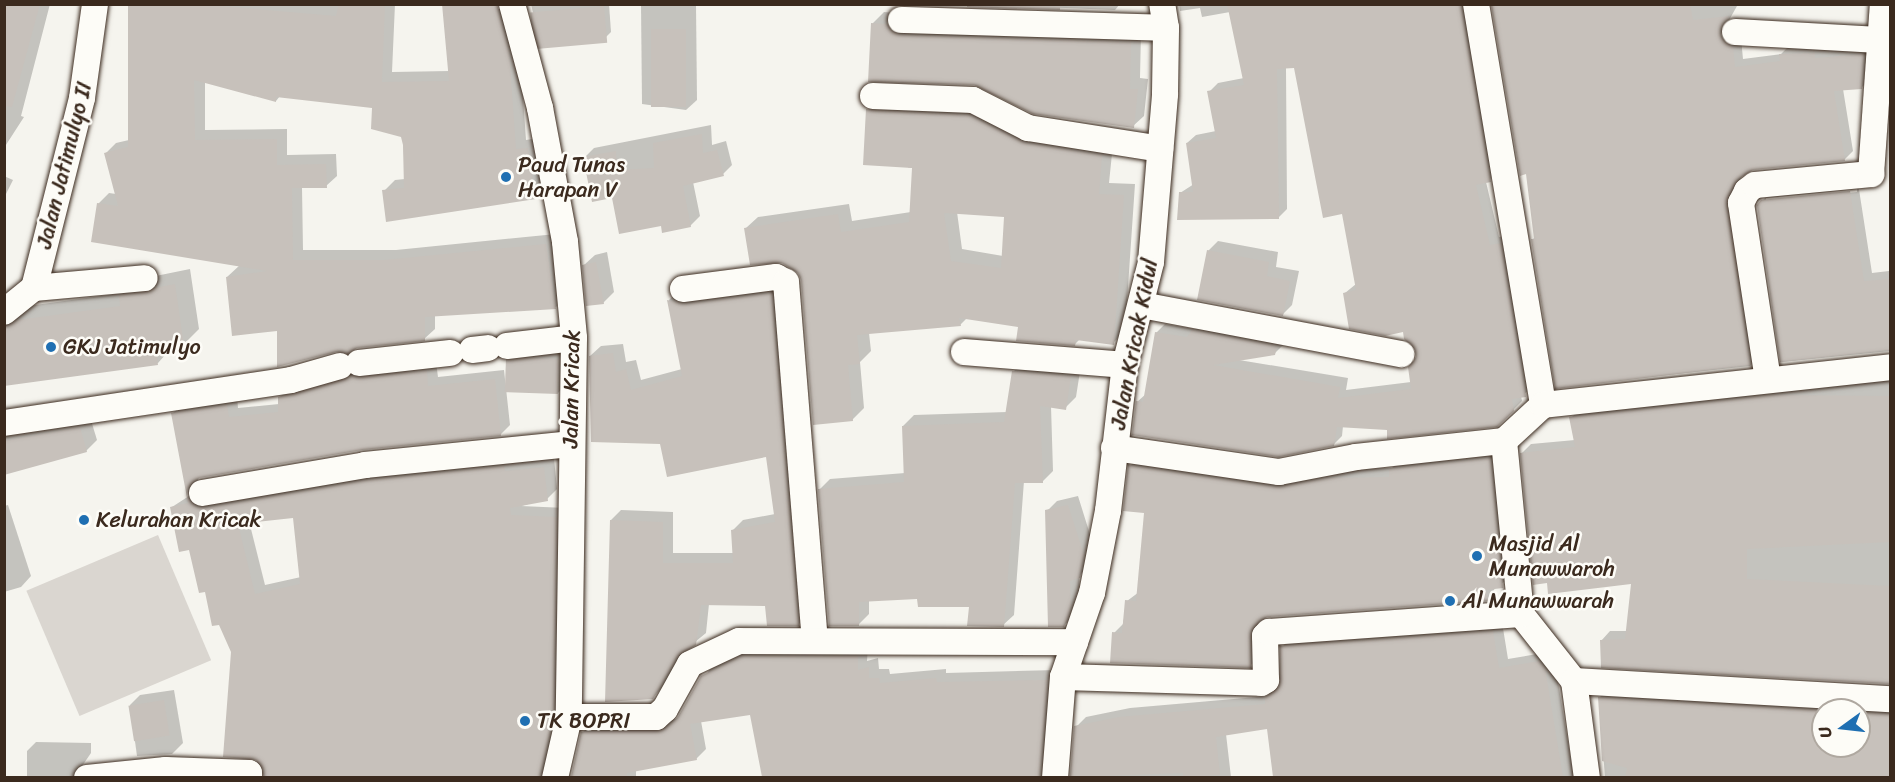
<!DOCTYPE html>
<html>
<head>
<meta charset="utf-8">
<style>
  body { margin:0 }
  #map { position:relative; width:1895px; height:782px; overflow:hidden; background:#f5f4ee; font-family:Sriracha,sans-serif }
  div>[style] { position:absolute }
  .green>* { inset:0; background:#dad6d0; transform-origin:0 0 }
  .shadow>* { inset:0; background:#0003 }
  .building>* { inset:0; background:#c7c1bb; transform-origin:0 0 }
  .roads { filter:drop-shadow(0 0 2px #3b2a1e) drop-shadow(0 0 2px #3b2a1e) }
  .minor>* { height:26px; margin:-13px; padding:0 13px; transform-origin:13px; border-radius:13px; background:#fdfcf7 }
  .dots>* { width:16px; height:16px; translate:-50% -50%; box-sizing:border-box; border:3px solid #fdfcf7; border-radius:50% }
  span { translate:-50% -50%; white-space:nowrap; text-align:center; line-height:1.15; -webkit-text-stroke:5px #fdfcf7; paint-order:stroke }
  .poi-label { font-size:22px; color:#3b2a1e }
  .left { translate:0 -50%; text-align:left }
  .street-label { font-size:22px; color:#3b2a1e }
  .frame { position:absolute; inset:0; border:6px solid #3b2a1e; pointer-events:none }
  .north { position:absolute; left:1811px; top:698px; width:60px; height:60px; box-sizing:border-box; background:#fdfcf7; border:2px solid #afa8a0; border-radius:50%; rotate:255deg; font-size:16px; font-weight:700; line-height:24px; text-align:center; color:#3b2a1e }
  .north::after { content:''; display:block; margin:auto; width:21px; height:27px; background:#1f6fb2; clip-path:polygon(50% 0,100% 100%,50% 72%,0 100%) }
</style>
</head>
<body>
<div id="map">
  <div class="green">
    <div style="left:158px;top:535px;width:136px;height:143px;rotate:67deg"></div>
  </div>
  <div class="shadow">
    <div style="clip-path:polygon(4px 4px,50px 4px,21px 116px,24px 117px,4px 148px)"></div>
    <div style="clip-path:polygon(129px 4px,395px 4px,392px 72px,450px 71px,485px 10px,510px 8px,519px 40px,526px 140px,538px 138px,546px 187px,535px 197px,384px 191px,395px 180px,405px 179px,403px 136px,374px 107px,280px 96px,276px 101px,205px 81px,205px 130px,287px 129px,287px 155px,336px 154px,337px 176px,326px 186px,302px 187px,303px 250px,396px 250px,556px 234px,566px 297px,556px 307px,435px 315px,435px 329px,424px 339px,278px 329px,227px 277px,240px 265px,98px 204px,109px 193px,116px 194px,105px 154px,116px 143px,129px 140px)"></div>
    <div style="clip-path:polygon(531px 4px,609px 4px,611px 32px,601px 42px,541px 47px)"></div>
    <div style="clip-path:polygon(641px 4px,696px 4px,697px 100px,686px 110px,642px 104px)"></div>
    <div style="clip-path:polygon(968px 4px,1120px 4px,1115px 10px)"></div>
    <div style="clip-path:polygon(1179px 4px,1471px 4px,1499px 172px,1486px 182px,1499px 237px,1509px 235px,1534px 387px,1521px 396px,1522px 401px,1513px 410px,1388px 428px,1343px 426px,1342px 436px,1333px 445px,1137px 402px,1147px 393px,1156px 333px,1165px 324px,1195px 329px,1202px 322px,1284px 344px,1275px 353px,1239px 360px,1348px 378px,1346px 390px,1411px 382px,1418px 356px,1404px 331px,1345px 293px,1356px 284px,1343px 212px,1295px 66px,1286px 67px,1287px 209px,1278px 218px,1180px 193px,1194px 184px,1187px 143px,1196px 135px,1216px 131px,1209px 92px,1218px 83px,1244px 78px,1230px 12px,1202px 17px,1200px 8px,1180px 11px)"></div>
    <div style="clip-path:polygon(1493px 4px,1868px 4px,1737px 6px,1728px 22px,1741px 38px,1743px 59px,1781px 54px,1790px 45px,1823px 45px,1823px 50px,1872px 46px,1870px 79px,1861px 88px,1843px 89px,1853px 151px,1844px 160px,1753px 169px,1743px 175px,1735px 187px,1759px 357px,1750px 366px,1557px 387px,1532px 240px,1535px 237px,1527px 172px)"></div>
    <div style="clip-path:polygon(884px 12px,1141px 32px,1140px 78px,1148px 79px,1144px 116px,1133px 126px,974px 84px,870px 81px,873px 23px)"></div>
    <div style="clip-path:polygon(evenodd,879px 98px,981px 104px,1113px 144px,1109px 183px,1135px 184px,1125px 331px,1113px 343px,1080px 339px,1075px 344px,1020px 326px,967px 318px,960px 325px,869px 333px,871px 351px,860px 362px,864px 408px,852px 420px,799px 272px,746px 228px,758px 217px,849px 204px,852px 221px,911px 212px,914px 167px,868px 110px,879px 98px,957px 212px,1006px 215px,1003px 256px,962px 249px,957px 212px)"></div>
    <div style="clip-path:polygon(711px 125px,712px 145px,726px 141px,732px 165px,723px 174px,693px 182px,700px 216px,690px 226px,662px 224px,614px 196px,585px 157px,594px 148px)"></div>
    <div style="clip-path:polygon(evenodd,1890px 139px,1890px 351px,1782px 362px,1758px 206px,1771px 191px,1858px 183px,1872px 273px,1889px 271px,1890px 139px,1857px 189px,1857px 192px,1766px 201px,1766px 198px,1857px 189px)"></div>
    <div style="clip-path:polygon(4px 176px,13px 180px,4px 198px)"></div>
    <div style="clip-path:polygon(1218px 241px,1278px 252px,1276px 267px,1299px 271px,1292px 305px,1282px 315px,1208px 251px)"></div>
    <div style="clip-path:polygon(607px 252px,614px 292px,603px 303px,584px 265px,595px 255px)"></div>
    <div style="clip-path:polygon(190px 269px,199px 329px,183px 345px,173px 346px,158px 363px,4px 385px,4px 315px,35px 305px,123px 293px,136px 280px)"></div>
    <div style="clip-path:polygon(782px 283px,809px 614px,798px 625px,767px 604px,709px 604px,706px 633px,684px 651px,663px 687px,652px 698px,611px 520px,621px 510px,673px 512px,673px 553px,734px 553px,733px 530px,743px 520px,775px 514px,767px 455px,661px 443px,590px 356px,601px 346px,623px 344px,626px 362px,636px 360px,641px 380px,682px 369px,669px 300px,679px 290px)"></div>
    <div style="clip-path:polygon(569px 349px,568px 382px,558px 393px,508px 364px,518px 354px)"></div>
    <div style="clip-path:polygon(1024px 361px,1081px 365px,1076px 397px,1065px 408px,1051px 406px,1053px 471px,1042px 482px,1024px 481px,1014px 615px,1003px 625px,970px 605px,918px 598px,869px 600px,869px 614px,858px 625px,819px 490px,830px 479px,905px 473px,903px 426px,914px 415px,1007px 412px,1013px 372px)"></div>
    <div style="clip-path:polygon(evenodd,436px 362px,438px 377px,504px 370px,510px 425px,500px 435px,362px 449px,199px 477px,196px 484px,554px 458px,557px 489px,547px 499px,521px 506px,566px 508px,555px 778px,406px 774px,405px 778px,265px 778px,232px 652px,172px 507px,189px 496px,172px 414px,182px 404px,237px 396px,238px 408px,279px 404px,279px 398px,289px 388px,362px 366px,436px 362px,295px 516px,301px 577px,265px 585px,249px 521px,295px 516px)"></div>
    <div style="clip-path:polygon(1890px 372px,1890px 683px,1602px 666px,1601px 641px,1610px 631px,1628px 631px,1632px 582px,1522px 453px,1531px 444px,1575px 440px,1571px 418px,1580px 409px)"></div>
    <div style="clip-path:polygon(90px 417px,97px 440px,86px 451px,4px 473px,4px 435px)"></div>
    <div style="clip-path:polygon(1499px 449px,1512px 577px,1496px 587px,1487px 600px,1267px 616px,1260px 622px,1259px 657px,1250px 666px,1114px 633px,1123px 624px,1127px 601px,1139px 592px,1146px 512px,1130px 466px,1139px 457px,1339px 469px,1392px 468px,1400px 460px)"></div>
    <div style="clip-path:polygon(1078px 496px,1093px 544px,1089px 566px,1079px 576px,1080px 598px,1074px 616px,1064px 625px,1047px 511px,1057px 501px)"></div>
    <div style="clip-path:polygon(8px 505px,31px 576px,21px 587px,4px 592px,4px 506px)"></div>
    <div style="clip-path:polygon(evenodd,1502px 622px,1508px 659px,1549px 652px,1554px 658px,1574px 778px,1072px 778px,1076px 727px,1086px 717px,1130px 708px,1268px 696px,1281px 684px,1282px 647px,1292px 637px,1502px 622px,1269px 727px,1275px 777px,1231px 777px,1226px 734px,1269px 727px)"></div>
    <div style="clip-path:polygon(753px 647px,868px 647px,867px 661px,878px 658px,879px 669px,889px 669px,890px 674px,946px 669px,946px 673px,1057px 670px,1054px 778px,763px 778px,751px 713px,701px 721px,706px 749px,696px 759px,636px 770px,636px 778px,572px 778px,582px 733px,592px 723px,677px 719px,712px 666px)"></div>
    <div style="clip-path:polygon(174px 690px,183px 743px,172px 754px,137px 756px,130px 705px,140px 695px)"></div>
    <div style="clip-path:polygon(evenodd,1606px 691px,1890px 707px,1890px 778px,1605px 778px,1599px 698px,1606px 691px,1823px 710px,1859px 710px,1859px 746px,1823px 746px,1823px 710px)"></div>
    <div style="clip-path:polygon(36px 742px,91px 743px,91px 753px,80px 769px,87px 778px,27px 778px,27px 751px)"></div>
  </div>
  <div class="building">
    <div style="clip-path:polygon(4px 4px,40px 4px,12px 107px,4px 106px)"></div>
    <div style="clip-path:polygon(128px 4px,197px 4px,336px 16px,339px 4px,385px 4px,382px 82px,449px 81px,442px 4px,497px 4px,509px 51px,516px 149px,528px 148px,536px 199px,386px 222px,382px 190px,404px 188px,403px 145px,401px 137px,371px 129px,372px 108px,276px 97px,276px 102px,194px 80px,195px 140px,277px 139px,277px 165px,326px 164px,327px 188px,292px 188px,293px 260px,384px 260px,546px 244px,556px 309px,425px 317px,425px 341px,357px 348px,348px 354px,336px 352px,277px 367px,277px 331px,232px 336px,226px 277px,267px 271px,91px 242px,97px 203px,118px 206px,104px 153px,128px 147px)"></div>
    <div style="clip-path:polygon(967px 4px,1060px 4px,1060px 10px,967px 7px)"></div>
    <div style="clip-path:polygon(1227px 4px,1461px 4px,1491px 182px,1476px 185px,1490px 245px,1501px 243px,1526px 397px,1512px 399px,1514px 411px,1497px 427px,1387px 439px,1387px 430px,1337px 427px,1334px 446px,1279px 457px,1132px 435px,1136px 401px,1143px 402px,1155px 332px,1187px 337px,1192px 330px,1277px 346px,1275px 355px,1213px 365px,1340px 387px,1338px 398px,1411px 389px,1408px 367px,1416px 357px,1415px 350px,1404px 339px,1403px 332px,1385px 336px,1349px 329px,1343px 293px,1356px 290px,1342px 214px,1323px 218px,1294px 68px,1277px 69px,1279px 219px,1177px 220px,1179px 192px,1193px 192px,1186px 143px,1216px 138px,1207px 91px,1244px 85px)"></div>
    <div style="clip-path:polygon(1491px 4px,1690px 4px,1693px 20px,1729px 16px,1720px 32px,1722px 39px,1733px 47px,1735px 67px,1780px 61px,1779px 54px,1815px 53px,1815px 58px,1864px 54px,1862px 89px,1834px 91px,1845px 161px,1753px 170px,1738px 179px,1728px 196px,1750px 365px,1555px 389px,1531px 239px,1534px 239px,1526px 174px,1520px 176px)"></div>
    <div style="left:604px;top:6px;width:37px;height:74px;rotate:85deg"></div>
    <div style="clip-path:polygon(871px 23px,887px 24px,893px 32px,901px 35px,1131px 42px,1130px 89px,1138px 89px,1134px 128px,1033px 114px,974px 85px,868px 82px)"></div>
    <div style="left:651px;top:29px;width:35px;height:78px"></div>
    <div style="clip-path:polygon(evenodd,866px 109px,969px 115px,1025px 143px,1102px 155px,1099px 194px,1124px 195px,1114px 345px,1076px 340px,1075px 346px,1016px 341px,1018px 327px,959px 318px,961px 326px,857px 335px,860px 364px,848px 365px,853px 421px,813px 425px,801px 280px,798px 273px,782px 263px,750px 265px,744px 228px,838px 214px,841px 232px,909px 222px,912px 168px,863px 165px,866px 109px,944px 213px,1004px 217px,1001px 268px,951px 261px,944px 213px)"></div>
    <div style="clip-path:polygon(702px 134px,703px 153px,717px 150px,724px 176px,683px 186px,691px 227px,662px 233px,661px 226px,619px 234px,612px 198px,592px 202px,583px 157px,616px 151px,617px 170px,654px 168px,653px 143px)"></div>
    <div style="clip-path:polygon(1850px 191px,1864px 281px,1890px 279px,1890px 350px,1780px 362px,1757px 205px,1761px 200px)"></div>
    <div style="clip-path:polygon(1207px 250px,1269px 262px,1267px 276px,1290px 281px,1283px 316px,1197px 300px)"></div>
    <div style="clip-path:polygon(596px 262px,604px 304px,586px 306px,582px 265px)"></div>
    <div style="clip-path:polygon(175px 284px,184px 346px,156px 350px,158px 365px,4px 386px,4px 327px,18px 320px,120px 306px,119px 295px)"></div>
    <div style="clip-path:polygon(772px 293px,799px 626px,767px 626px,765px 606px,701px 605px,696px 645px,677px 657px,653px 699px,605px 702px,610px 520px,663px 522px,663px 563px,733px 563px,731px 530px,775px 522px,766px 457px,667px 477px,660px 444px,591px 442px,589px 356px,613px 353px,616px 372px,626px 369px,631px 390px,682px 376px,667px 300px,685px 304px)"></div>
    <div style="left:559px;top:359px;width:35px;height:53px;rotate:92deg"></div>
    <div style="clip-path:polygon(evenodd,427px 371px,428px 386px,495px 379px,501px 436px,362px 450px,199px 478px,188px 487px,187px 496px,196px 507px,205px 508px,367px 480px,504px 466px,505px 471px,544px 467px,548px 501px,510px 508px,511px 515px,557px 517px,554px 715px,540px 777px,264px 777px,256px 760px,223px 757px,231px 652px,219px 625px,212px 626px,205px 592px,199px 593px,189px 550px,179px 552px,170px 507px,188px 503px,171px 413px,227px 405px,229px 417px,278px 412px,278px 397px,351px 376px,427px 371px,293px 518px,300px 584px,255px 594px,238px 524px,293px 518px)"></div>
    <div style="clip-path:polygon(1012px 371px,1071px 376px,1066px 410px,1040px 406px,1043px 483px,1015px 483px,1004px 627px,967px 626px,969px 607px,918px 607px,917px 599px,859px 602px,859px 626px,829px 626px,818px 489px,904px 482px,902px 426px,1004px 422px)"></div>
    <div style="clip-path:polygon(1773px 395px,1890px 396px,1890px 542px,1747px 549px,1747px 579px,1890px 586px,1890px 684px,1601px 668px,1600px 640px,1625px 639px,1631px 584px,1548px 594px,1547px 583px,1533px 585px,1520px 453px,1575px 447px,1569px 417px)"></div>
    <div style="clip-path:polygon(80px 427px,87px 452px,4px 475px,4px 441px)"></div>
    <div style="clip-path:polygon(1491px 458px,1503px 588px,1486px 590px,1488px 601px,1267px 617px,1251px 631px,1251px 668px,1110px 663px,1112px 632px,1122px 633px,1125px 600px,1136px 601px,1144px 513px,1123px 511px,1128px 465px,1277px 487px,1328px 478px,1389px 477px,1389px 469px)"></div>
    <div style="clip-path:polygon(1068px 505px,1084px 555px,1080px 578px,1070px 581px,1071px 609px,1064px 627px,1048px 627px,1045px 510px)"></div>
    <div style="clip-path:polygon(1493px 631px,1499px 668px,1539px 661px,1545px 668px,1563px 777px,1273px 777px,1267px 729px,1216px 737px,1220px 775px,1183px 777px,1183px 773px,1070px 777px,1074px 726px,1119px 717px,1265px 704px,1265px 697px,1279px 687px,1280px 646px)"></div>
    <div style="clip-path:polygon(742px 656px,858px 656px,858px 670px,869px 667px,869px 678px,879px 678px,880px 683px,936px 678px,937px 682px,1048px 680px,1040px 777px,762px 777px,750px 715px,690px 724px,697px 760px,627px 773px,627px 777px,571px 777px,581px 732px,665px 729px,678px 717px,701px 676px)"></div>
    <div style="clip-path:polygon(1598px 697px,1823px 710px,1823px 746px,1859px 746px,1859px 712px,1890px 714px,1890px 777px,1625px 777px,1627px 768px,1602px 761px)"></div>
    <div style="left:164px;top:700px;width:36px;height:36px;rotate:81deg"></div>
  </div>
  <div class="roads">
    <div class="minor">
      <div style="left:512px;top:4px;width:108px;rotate:74.9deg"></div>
      <div style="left:540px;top:108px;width:136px;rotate:79.4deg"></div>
      <div style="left:565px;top:242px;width:96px;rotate:84.6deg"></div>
      <div style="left:574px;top:338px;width:379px;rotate:90.8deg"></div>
      <div style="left:569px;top:717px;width:63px;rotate:102.9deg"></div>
      <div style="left:1476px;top:4px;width:407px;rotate:80.5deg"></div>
      <div style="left:1543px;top:405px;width:53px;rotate:137.3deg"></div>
      <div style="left:1504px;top:441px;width:174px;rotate:84.4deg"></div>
      <div style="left:1521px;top:614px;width:85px;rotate:51.7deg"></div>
      <div style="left:1574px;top:681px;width:98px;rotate:82.4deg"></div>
      <div style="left:901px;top:20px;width:265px;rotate:1.7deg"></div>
      <div style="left:1735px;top:32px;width:145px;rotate:3.2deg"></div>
      <div style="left:873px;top:96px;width:100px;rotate:2.3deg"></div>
      <div style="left:973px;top:100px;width:62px;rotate:27deg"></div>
      <div style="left:1028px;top:128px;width:134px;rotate:9deg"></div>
      <div style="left:34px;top:288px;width:111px;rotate:-5.1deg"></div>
      <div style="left:683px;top:289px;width:94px;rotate:-7.4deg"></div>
      <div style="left:776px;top:277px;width:11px;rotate:27deg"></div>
      <div style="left:786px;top:282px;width:358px;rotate:85.4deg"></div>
      <div style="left:1141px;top:305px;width:265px;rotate:10.7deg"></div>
      <div style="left:4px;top:312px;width:38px;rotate:-39deg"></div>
      <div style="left:34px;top:288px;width:196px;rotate:-75.8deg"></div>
      <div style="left:82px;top:98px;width:95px;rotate:-82.1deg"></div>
      <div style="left:507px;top:346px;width:67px;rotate:-6.8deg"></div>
      <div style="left:472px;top:350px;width:16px;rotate:-7deg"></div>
      <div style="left:964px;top:352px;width:162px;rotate:4.6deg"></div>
      <div style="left:359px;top:363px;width:92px;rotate:-6.3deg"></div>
      <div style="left:1768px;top:380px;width:179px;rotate:-98.7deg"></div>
      <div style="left:1741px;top:203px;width:13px;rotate:-63deg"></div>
      <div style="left:1747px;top:191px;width:10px;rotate:-37deg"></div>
      <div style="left:1755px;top:185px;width:117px;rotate:-5.4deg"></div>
      <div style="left:1871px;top:174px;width:170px;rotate:-86deg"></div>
      <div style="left:1543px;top:405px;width:349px;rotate:-6.2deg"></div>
      <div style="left:4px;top:423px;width:290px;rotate:-8.5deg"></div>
      <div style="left:291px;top:380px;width:51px;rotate:-15.9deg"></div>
      <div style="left:1114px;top:448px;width:167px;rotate:8.3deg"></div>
      <div style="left:1279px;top:472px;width:78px;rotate:-11deg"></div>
      <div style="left:1356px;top:457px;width:149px;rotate:-6.2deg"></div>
      <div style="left:202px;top:493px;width:165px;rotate:-9.7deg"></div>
      <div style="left:365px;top:465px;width:206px;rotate:-5.8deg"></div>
      <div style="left:1063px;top:677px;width:198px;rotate:1.7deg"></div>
      <div style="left:1261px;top:683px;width:6px;rotate:-31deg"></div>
      <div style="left:1266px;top:680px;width:44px;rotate:-91.3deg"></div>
      <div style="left:1265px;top:636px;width:6px;rotate:-45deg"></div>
      <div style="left:1269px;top:632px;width:253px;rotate:-4.1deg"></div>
      <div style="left:1574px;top:681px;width:317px;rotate:3.3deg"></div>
      <div style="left:569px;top:717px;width:87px"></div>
      <div style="left:656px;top:717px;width:12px;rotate:-42deg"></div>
      <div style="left:665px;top:709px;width:51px;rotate:-60.9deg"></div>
      <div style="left:690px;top:664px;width:54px;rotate:-25.1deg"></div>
      <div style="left:739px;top:641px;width:336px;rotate:0.2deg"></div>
      <div style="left:87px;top:778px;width:79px;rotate:-5.8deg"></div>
      <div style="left:166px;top:770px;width:83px;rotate:2.1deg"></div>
      <div style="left:249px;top:773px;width:5px;rotate:90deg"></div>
      <div style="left:1055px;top:778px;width:101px;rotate:-85.5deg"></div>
      <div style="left:1063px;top:677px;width:89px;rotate:-71deg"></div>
      <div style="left:1092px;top:593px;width:84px;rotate:-79deg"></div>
      <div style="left:1108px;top:511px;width:147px;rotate:-83.4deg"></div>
      <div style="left:1125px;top:365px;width:106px;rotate:-75.8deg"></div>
      <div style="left:1151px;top:262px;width:169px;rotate:-85.2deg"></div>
      <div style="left:1165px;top:94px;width:66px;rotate:-89.1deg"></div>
      <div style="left:1166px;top:28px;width:24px;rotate:-99deg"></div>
    </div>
  </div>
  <div class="dots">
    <div style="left:506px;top:177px;background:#1f6fb2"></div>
    <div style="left:51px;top:347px;background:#1f6fb2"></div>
    <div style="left:84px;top:520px;background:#1f6fb2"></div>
    <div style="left:1477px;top:556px;background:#1f6fb2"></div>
    <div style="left:1450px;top:601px;background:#1f6fb2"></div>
    <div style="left:525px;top:721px;background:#1f6fb2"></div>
  </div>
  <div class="poi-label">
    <span class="left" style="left:518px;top:177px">Paud Tunas<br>Harapan V</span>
    <span class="left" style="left:63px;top:347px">GKJ Jatimulyo</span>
    <span class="left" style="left:96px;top:520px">Kelurahan Kricak</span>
    <span class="left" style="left:1489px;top:556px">Masjid Al<br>Munawwaroh</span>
    <span class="left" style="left:1462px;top:601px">Al Munawwarah</span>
    <span class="left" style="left:537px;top:721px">TK BOPRI</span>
  </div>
  <div class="street-label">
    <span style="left:64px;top:165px;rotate:-76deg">Jalan Jatimulyo II</span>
    <span style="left:1134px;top:344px;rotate:-79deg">Jalan Kricak Kidul</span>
    <span style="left:571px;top:389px;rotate:-89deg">Jalan Kricak</span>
  </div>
  <div class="frame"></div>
  <div class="north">U</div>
</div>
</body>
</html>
